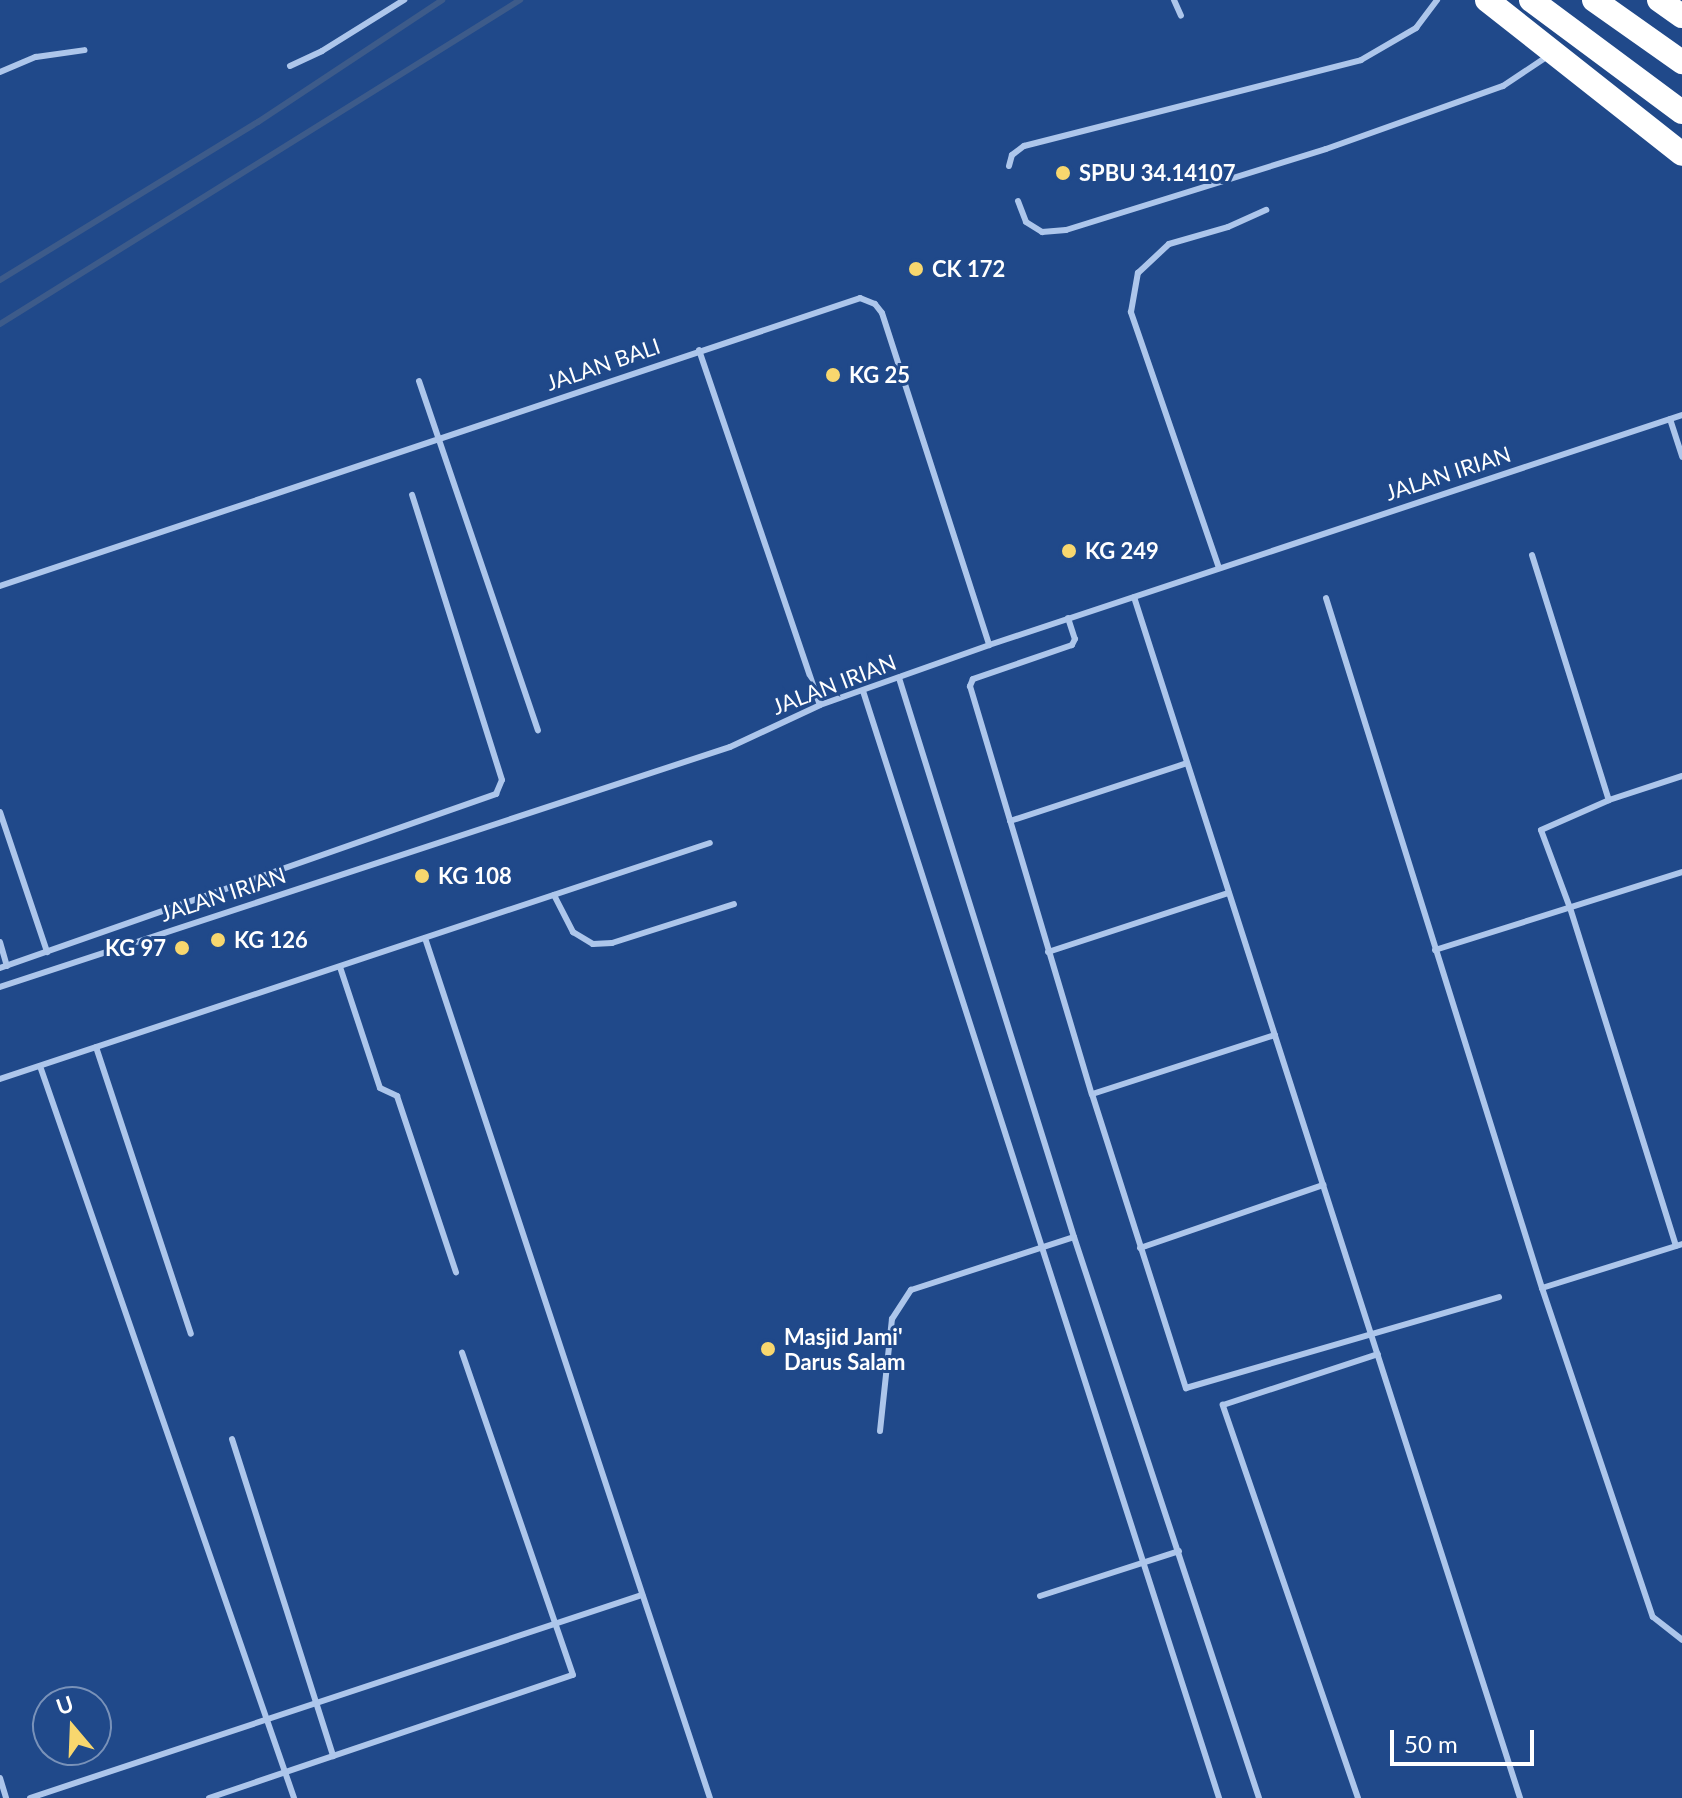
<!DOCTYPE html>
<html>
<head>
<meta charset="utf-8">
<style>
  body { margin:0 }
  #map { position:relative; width:1682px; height:1798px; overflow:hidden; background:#20498a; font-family:Lato,sans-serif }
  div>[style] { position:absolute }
  .stream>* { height:6px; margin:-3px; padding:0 3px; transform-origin:3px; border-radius:3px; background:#3d5b8a }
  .lane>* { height:6px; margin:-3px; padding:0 3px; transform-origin:3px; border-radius:3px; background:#adc6eb }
  .highway>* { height:24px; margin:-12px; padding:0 12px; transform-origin:12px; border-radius:12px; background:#fff }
  .dots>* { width:22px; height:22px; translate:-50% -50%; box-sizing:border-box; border:4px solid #20498a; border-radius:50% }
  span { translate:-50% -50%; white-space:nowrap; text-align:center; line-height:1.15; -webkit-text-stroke:6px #20498a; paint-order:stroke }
  .poi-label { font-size:22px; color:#fff; font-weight:700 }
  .left { translate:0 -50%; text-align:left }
  .right { translate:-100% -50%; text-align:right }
  .street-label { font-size:22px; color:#fff }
  .north { position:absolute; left:32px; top:1686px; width:80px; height:80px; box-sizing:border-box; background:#20498a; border:2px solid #7992b9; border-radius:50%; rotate:341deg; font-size:22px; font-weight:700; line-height:32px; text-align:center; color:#fff }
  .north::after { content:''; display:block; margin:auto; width:28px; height:36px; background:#f8d76e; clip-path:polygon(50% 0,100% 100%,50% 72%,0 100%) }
  .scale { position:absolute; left:1390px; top:1730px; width:144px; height:36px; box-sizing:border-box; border:4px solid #fff; border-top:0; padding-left:10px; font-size:24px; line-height:28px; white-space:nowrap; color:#fff; -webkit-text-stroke:6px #20498a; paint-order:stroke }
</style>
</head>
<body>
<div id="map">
  <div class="stream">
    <div style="left:0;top:280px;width:303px;rotate:-31.5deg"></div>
    <div style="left:258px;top:122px;width:221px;rotate:-33.5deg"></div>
    <div style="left:0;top:324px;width:613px;rotate:-31.93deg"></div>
  </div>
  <div class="lane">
    <div style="left:1174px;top:0;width:17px;rotate:66deg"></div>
    <div style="left:290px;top:66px;width:35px;rotate:-25deg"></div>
    <div style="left:322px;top:51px;width:97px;rotate:-31.9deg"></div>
    <div style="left:0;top:72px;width:39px;rotate:-23deg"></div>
    <div style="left:36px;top:57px;width:49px;rotate:-8.1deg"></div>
    <div style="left:1009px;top:166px;width:11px;rotate:-75deg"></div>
    <div style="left:1012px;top:155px;width:15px;rotate:-37deg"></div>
    <div style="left:1024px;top:146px;width:348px;rotate:-14.3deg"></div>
    <div style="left:1361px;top:60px;width:64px;rotate:-30.2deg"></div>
    <div style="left:1416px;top:28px;width:35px;rotate:-53deg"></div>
    <div style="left:1018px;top:201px;width:22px;rotate:69deg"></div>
    <div style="left:1026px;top:222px;width:19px;rotate:32deg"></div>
    <div style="left:1042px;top:232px;width:24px;rotate:-5deg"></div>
    <div style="left:1066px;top:230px;width:272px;rotate:-17.3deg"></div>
    <div style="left:1326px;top:149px;width:188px;rotate:-19.6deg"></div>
    <div style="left:1503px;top:86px;width:54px;rotate:-33.7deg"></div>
    <div style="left:699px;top:350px;width:375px;rotate:71.2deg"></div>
    <div style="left:419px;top:381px;width:369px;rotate:71.2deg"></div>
    <div style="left:1670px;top:419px;width:40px;rotate:72deg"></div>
    <div style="left:1532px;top:555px;width:257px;rotate:72.6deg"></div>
    <div style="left:1219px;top:568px;width:271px;rotate:-109deg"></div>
    <div style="left:1131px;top:312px;width:40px;rotate:-80deg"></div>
    <div style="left:1138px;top:273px;width:42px;rotate:-43.1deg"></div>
    <div style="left:1169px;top:244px;width:61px;rotate:-16.1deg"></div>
    <div style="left:1228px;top:227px;width:42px;rotate:-24.1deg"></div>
    <div style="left:0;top:586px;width:907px;rotate:-18.51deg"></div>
    <div style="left:860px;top:298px;width:16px;rotate:22deg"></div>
    <div style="left:875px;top:304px;width:11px;rotate:52deg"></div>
    <div style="left:882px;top:313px;width:349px;rotate:72.1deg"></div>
    <div style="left:1134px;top:597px;width:1262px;rotate:72.18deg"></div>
    <div style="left:1326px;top:598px;width:723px;rotate:72.62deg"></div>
    <div style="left:1542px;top:1288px;width:347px;rotate:71.4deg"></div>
    <div style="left:1653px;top:1617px;width:37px;rotate:38deg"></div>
    <div style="left:1068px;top:618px;width:22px;rotate:72deg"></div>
    <div style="left:1075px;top:639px;width:7px;rotate:117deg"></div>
    <div style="left:1072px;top:645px;width:105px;rotate:161deg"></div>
    <div style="left:973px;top:679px;width:8px;rotate:113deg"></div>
    <div style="left:970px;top:686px;width:426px;rotate:73.4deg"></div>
    <div style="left:899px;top:678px;width:586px;rotate:72.62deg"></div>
    <div style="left:1074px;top:1237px;width:591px;rotate:71.75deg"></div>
    <div style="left:863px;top:691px;width:1163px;rotate:72.17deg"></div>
    <div style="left:0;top:812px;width:148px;rotate:71.4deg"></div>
    <div style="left:1010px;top:821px;width:186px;rotate:-18.1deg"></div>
    <div style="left:554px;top:895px;width:42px;rotate:62.8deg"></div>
    <div style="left:573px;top:932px;width:23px;rotate:31deg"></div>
    <div style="left:593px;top:944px;width:19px;rotate:-3deg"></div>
    <div style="left:612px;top:943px;width:128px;rotate:-17.7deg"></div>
    <div style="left:425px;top:938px;width:906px;rotate:71.67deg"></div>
    <div style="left:0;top:942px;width:25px;rotate:74deg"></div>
    <div style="left:1435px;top:950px;width:259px;rotate:-17.5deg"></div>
    <div style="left:1048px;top:952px;width:190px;rotate:-18.1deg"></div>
    <div style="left:340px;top:967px;width:127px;rotate:71.7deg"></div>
    <div style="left:380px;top:1088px;width:19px;rotate:25deg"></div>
    <div style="left:397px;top:1096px;width:186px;rotate:71.5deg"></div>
    <div style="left:0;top:968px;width:526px;rotate:-19.33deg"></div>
    <div style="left:496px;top:794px;width:15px;rotate:-67deg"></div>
    <div style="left:502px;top:780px;width:299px;rotate:-107.5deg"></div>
    <div style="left:0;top:987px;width:768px;rotate:-18.2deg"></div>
    <div style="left:730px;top:747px;width:99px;rotate:-25deg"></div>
    <div style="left:820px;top:705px;width:179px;rotate:-19.5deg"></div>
    <div style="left:989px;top:645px;width:730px;rotate:-18.36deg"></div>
    <div style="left:1275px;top:1035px;width:192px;rotate:162.1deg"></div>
    <div style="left:1092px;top:1094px;width:309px;rotate:72.3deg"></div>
    <div style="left:1186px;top:1388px;width:326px;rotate:-16.2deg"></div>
    <div style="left:96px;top:1047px;width:302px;rotate:71.7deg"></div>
    <div style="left:40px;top:1066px;width:775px;rotate:70.86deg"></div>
    <div style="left:0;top:1079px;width:748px;rotate:-18.39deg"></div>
    <div style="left:1676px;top:1246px;width:354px;rotate:-107.4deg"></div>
    <div style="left:1570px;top:908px;width:83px;rotate:-110.4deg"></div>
    <div style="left:1541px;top:830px;width:74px;rotate:-23.8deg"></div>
    <div style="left:1609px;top:800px;width:77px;rotate:-18.2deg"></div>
    <div style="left:1140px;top:1248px;width:194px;rotate:-19deg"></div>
    <div style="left:1542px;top:1288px;width:147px;rotate:-17.4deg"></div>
    <div style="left:880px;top:1431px;width:113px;rotate:-83.9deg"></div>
    <div style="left:892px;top:1319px;width:35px;rotate:-57deg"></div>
    <div style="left:911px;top:1290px;width:171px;rotate:-18deg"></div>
    <div style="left:232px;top:1439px;width:333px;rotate:72.3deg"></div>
    <div style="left:1040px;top:1596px;width:146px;rotate:-17.9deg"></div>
    <div style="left:0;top:1778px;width:21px;rotate:73deg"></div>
    <div style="left:30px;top:1798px;width:645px;rotate:-18.35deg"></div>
    <div style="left:209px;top:1798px;width:384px;rotate:-18.7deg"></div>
    <div style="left:573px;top:1675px;width:341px;rotate:-109deg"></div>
    <div style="left:1358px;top:1798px;width:416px;rotate:-109deg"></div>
    <div style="left:1223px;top:1405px;width:163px;rotate:-18.2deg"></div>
  </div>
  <div class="highway">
    <div style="left:1487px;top:0;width:248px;rotate:38.3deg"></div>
    <div style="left:1531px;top:0;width:188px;rotate:36.6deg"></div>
    <div style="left:1594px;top:0;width:108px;rotate:35.2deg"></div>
    <div style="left:1659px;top:0;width:28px;rotate:35deg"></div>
  </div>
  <div class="dots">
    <div style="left:1063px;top:173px;background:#f8d76e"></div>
    <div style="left:916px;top:269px;background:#f8d76e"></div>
    <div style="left:833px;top:375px;background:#f8d76e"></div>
    <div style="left:1069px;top:551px;background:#f8d76e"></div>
    <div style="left:422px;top:876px;background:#f8d76e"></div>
    <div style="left:218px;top:940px;background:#f8d76e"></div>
    <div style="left:182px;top:948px;background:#f8d76e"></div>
    <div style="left:768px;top:1349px;background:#f8d76e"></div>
  </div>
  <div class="poi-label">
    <span class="left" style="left:1079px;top:173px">SPBU 34.14107</span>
    <span class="left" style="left:932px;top:269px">CK 172</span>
    <span class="left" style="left:849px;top:375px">KG 25</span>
    <span class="left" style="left:1085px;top:551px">KG 249</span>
    <span class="left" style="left:438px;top:876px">KG 108</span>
    <span class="left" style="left:234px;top:940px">KG 126</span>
    <span class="right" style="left:166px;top:948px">KG 97</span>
    <span class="left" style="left:784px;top:1349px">Masjid Jami'<br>Darus Salam</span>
  </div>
  <div class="street-label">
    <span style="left:603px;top:364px;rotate:-19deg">JALAN BALI</span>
    <span style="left:1448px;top:473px;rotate:-18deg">JALAN IRIAN</span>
    <span style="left:834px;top:684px;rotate:-21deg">JALAN IRIAN</span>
    <span style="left:223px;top:894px;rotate:-18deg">JALAN IRIAN</span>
  </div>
  <div class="north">U</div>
  <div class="scale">50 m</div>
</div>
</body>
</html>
